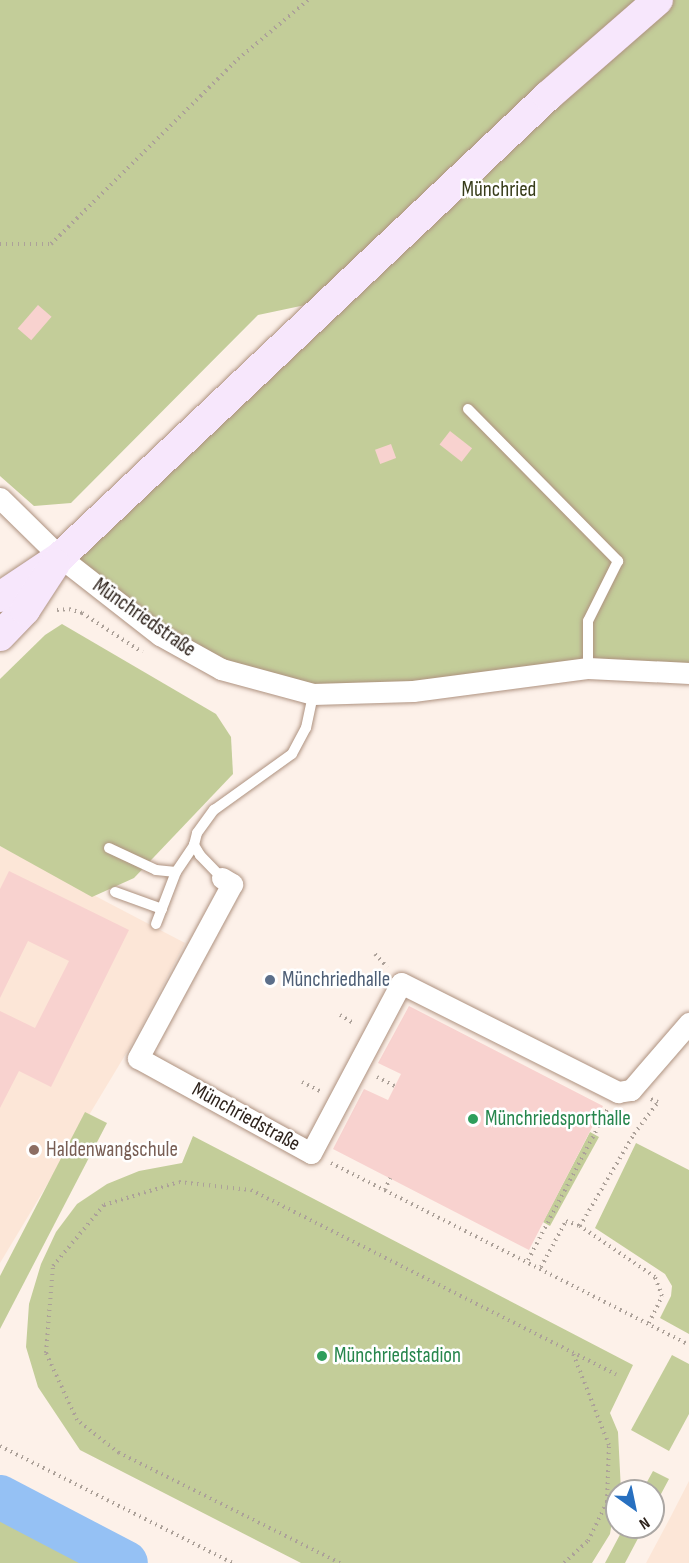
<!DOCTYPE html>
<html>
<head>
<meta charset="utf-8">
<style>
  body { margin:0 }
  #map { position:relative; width:689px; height:1563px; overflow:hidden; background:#fdf1e9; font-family:"Sofia Sans Condensed",sans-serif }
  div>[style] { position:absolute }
  .built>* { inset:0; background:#fce6d7 }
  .green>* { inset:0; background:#c3cd99 }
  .river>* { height:44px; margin:-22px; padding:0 22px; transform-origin:22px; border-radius:22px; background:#95c1f4 }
  .building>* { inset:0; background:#f8d2cf; transform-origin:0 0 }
  .path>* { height:4px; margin-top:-2px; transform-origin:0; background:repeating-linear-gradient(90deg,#aca199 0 1.5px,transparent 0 6px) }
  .roads { filter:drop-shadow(0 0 2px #ae9280) drop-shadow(0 0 2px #ae9280) }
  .service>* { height:10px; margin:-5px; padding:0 5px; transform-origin:5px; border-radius:5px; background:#fff }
  .minor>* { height:21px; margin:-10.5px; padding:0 10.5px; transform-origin:10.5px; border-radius:10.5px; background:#fff }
  .secondary>* { height:30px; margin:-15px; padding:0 15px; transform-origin:15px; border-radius:15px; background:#f7e7fc }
  .dots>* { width:16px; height:16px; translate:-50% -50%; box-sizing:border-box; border:3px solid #fff; border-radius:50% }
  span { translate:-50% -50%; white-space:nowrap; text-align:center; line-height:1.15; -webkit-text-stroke:5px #fff; paint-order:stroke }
  .park-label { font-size:21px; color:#373c19 }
  .street-label { font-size:21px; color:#2e231c }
  .service-label { font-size:21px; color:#4e5e75 }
  .left { translate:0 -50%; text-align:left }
  .leisure-label { font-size:21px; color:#27864d }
  .education-label { font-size:21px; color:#785e54 }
  .north { position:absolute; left:605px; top:1479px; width:60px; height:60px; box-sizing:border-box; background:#fff; border:2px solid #aba7a4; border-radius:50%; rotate:147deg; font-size:16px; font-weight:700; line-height:24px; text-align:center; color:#2e231c }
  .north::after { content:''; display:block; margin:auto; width:21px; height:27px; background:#2870c0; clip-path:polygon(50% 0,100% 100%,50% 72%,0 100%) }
</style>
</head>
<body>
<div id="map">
  <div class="built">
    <div style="clip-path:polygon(0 846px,185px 943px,136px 1037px,0 1263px)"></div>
    <div style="clip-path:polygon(689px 1481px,689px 1563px,646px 1563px,670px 1518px)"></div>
  </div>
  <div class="green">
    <div style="clip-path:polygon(0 0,689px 0,689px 673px,313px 694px,221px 669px,60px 557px,329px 300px,258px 315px,71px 503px,34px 506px,0 476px)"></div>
    <div style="clip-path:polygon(62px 624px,216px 714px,231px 737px,233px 774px,134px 878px,92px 897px,0 846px,0 679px,45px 635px)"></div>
    <div style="clip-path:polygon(85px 1112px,107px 1123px,0 1329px,0 1276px)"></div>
    <div style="clip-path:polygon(590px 1132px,599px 1137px,550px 1226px,543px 1222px)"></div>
    <div style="clip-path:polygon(193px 1136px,633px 1365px,610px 1413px,618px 1432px,621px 1491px,617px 1491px,610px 1534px,592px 1563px,301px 1563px,80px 1450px,38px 1387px,26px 1347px,29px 1304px,41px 1264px,56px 1232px,77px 1204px,107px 1184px,139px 1171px,182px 1163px)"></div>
    <div style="clip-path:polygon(636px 1143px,689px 1170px,689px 1334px,660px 1318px,671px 1296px,672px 1286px,665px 1274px,595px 1228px)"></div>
    <div style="clip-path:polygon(672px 1355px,689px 1364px,689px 1414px,669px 1451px,631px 1430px)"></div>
    <div style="clip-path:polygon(653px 1471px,669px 1479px,653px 1509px,653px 1491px,642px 1491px)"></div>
    <div style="clip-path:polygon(0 1497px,85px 1541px,126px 1563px,0 1563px)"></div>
    <div style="clip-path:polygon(624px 1527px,644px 1527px,625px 1563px,605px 1563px)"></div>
  </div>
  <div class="river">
    <div style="left:0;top:1497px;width:142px;rotate:27.6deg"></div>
  </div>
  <div class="building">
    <div style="left:38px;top:305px;width:18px;height:31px;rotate:41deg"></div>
    <div style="left:450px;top:431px;width:28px;height:17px;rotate:38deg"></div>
    <div style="left:391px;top:444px;width:15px;height:17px;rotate:70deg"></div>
    <div style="clip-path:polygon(9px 871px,129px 930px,51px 1087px,19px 1071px,0 1108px,0 1011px,35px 1028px,69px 961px,28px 941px,0 998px,0 889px)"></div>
    <div style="clip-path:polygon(409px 1006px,603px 1106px,529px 1250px,333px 1149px,364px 1089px,388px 1100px,401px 1074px,378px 1063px)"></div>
  </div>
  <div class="path">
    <div style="left:0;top:244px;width:51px"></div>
    <div style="left:51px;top:244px;width:263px;rotate:-44.7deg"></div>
    <div style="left:238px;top:59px;width:92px;rotate:-40.1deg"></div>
    <div style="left:57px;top:610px;width:12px;rotate:-5deg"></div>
    <div style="left:69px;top:609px;width:14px;rotate:17deg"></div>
    <div style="left:82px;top:613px;width:72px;rotate:33deg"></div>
    <div style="left:375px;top:954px;width:18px;rotate:47deg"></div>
    <div style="left:340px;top:1015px;width:17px;rotate:31deg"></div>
    <div style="left:377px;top:1077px;width:20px;rotate:27deg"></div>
    <div style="left:302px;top:1082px;width:20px;rotate:27deg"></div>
    <div style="left:331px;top:1163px;width:402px;rotate:26.9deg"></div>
    <div style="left:385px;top:1190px;width:13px;rotate:-67deg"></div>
    <div style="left:528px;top:1260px;width:170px;rotate:-62.2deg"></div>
    <div style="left:541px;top:1267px;width:52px;rotate:-61.5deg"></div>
    <div style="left:566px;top:1221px;width:15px;rotate:20deg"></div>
    <div style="left:649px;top:1323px;width:30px;rotate:-64deg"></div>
    <div style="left:662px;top:1296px;width:20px;rotate:-110deg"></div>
    <div style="left:655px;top:1277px;width:91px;rotate:-145.8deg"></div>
    <div style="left:580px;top:1226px;width:107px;rotate:-59.6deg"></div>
    <div style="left:634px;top:1134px;width:40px;rotate:-53deg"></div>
    <div style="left:658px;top:1102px;width:8px;rotate:-157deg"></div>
    <div style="left:0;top:1446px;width:261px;rotate:26.7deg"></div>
    <div style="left:340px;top:1563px;width:247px;rotate:-153.5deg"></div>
    <div style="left:119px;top:1453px;width:53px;rotate:-141.8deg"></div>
    <div style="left:77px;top:1420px;width:74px;rotate:-114.8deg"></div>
    <div style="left:46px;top:1353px;width:87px;rotate:-85.4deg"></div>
    <div style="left:53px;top:1266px;width:80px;rotate:-50.1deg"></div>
    <div style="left:104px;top:1205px;width:78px;rotate:-17deg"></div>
    <div style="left:179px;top:1182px;width:72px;rotate:6.3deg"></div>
    <div style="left:251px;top:1190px;width:409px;rotate:26.8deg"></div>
    <div style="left:564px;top:1563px;width:33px;rotate:-43deg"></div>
    <div style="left:588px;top:1541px;width:43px;rotate:-64deg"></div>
    <div style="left:607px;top:1502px;width:57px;rotate:-88deg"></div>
    <div style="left:609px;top:1445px;width:101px;rotate:-111.5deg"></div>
  </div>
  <div class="roads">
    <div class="service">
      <div style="left:468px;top:409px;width:214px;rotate:45.4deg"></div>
      <div style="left:618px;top:561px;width:67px;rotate:116.6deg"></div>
      <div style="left:588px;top:621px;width:47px;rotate:90deg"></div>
      <div style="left:109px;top:848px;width:52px;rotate:25.1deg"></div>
      <div style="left:156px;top:870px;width:20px;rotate:6deg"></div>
      <div style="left:222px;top:878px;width:32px;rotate:-134deg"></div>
      <div style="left:200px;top:855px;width:12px;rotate:-121deg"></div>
      <div style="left:194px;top:845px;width:12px;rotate:-76deg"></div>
      <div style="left:197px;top:833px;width:29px;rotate:-54deg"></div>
      <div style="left:214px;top:810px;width:96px;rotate:-35.7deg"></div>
      <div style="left:292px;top:754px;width:30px;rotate:-62deg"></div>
      <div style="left:306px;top:728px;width:35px;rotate:-78deg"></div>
      <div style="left:115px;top:892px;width:50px;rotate:19.9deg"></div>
      <div style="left:156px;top:924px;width:56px;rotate:-69deg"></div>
      <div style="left:176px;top:872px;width:32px;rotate:-56deg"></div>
    </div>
    <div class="minor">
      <div style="left:0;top:498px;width:84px;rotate:44.5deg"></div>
      <div style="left:60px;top:557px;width:127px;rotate:38deg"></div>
      <div style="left:160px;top:635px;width:70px;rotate:29.1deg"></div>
      <div style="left:221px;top:669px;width:95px;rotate:15.2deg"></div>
      <div style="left:313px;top:694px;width:100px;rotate:-1.7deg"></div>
      <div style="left:413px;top:691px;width:177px;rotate:-7.5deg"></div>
      <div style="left:588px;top:668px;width:101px;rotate:2.8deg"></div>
      <div style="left:222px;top:878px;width:12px;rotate:31deg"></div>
      <div style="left:232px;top:884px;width:198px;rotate:118.4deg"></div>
      <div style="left:138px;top:1058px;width:197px;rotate:28.8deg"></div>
      <div style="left:311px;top:1153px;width:192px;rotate:-62.1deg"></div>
      <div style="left:401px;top:983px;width:243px;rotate:26.7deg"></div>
      <div style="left:618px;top:1092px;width:13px;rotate:-9deg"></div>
      <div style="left:631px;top:1090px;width:89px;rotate:-49.1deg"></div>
    </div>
    <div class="secondary">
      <div style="left:0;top:597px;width:72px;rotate:-33.7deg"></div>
      <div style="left:60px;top:557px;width:671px;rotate:-43.37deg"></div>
      <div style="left:548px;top:96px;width:146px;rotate:-41.1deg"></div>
      <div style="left:0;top:636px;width:36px;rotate:-46deg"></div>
      <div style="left:25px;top:610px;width:55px;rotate:-56.9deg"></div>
    </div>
  </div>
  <div class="dots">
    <div style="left:270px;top:980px;background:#5c6f8a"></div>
    <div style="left:473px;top:1119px;background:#2e9e5b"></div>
    <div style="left:34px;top:1150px;background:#8d6e63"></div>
    <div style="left:322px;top:1356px;background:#2e9e5b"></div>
  </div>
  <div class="park-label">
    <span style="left:499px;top:190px">Münchried</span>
  </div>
  <div class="street-label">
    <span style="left:144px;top:618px;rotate:35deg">Münchriedstraße</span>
    <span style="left:246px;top:1117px;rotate:29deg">Münchriedstraße</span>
  </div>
  <div class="service-label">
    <span class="left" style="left:282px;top:980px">Münchriedhalle</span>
  </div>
  <div class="leisure-label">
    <span class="left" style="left:485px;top:1119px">Münchriedsporthalle</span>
    <span class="left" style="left:334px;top:1356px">Münchriedstadion</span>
  </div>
  <div class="education-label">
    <span class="left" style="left:46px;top:1150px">Haldenwangschule</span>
  </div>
  <div class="north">N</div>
</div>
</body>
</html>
